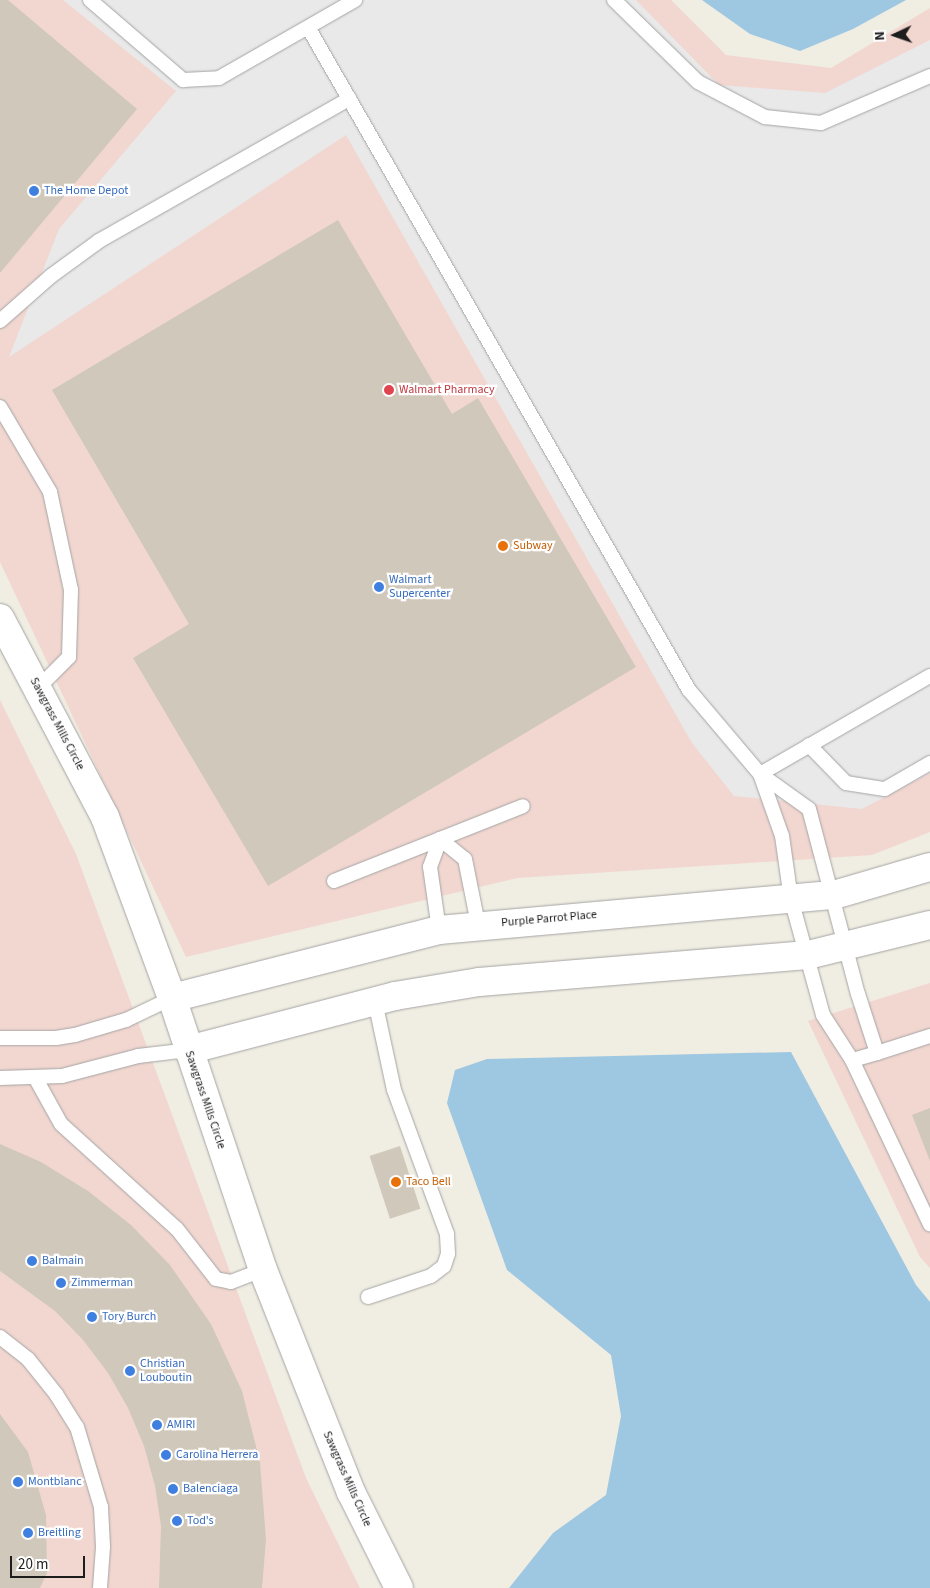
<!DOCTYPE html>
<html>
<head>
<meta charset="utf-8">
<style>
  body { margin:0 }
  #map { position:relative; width:930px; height:1588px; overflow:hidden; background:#f0ede2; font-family:"Source Sans 3",sans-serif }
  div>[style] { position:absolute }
  .commercial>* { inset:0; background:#f2d7d0 }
  .parking>* { inset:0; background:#e9e9e9 }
  .water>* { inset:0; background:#9ec7e1 }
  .building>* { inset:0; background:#d0c8bb; transform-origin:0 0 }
  .roads { filter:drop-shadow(0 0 1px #a4a4a4) drop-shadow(0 0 1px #a4a4a4) }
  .service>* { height:14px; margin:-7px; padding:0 7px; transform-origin:7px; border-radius:7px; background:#fff }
  .minor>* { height:28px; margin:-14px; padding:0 14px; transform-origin:14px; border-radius:14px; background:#fff }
  .dots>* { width:14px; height:14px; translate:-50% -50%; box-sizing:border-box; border:2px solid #fff; border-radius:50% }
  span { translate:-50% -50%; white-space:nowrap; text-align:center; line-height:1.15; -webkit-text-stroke:4.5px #fff; paint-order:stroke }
  .shop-label { font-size:12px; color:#366cbe }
  .left { translate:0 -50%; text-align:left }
  .health-label { font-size:12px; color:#be3a42 }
  .food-label { font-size:12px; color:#c56008 }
  .street-label { font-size:12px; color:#1d1d1d }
  .north { position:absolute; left:870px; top:10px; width:50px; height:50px; -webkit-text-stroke:4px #fff; paint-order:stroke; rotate:267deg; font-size:14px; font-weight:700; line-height:20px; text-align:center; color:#1d1d1d }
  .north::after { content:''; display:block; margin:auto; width:18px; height:22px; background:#1d1d1d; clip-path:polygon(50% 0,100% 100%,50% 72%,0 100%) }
  .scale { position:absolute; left:10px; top:1556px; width:75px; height:22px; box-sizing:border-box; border:2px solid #1d1d1d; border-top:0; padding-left:6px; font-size:15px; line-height:18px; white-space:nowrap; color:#1d1d1d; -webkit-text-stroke:4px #fff; paint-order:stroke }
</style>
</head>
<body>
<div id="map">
  <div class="commercial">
    <div style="clip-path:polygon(0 0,671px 0,726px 55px,831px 68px,930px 8px,930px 832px,872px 855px,517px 878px,186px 957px,0 562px)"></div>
    <div style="clip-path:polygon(0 700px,76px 854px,306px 1478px,360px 1588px,0 1588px)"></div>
    <div style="clip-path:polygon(930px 983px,930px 1268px,920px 1257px,808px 1021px)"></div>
  </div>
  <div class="parking">
    <div style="clip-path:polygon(63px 0,636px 0,719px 85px,825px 93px,930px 40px,930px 773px,862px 809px,734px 796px,692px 743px,346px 135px,9px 357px,59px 229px,176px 91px)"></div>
  </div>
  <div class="water">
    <div style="clip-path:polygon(702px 0,906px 0,853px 29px,800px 51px,750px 34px)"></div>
    <div style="clip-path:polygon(791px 1052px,916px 1285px,930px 1302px,930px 1588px,509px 1588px,553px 1533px,606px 1495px,621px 1416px,611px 1355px,507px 1270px,447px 1103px,455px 1070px,487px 1059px)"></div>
  </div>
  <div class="building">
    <div style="clip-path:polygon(0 0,8px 0,137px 109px,0 273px)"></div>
    <div style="clip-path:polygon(338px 220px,452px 414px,478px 398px,636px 667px,268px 886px,133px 658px,189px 624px,52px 390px)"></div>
    <div style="clip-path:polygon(930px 1108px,930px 1161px,912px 1115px)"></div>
    <div style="clip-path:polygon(0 1144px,41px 1162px,88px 1191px,131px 1225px,170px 1265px,211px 1324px,242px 1391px,260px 1462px,266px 1540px,262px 1588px,159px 1588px,161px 1526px,155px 1486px,144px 1446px,128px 1408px,108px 1373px,83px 1340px,55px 1311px,0 1271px)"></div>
    <div style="left:400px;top:1146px;width:66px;height:32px;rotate:72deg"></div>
    <div style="clip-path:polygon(0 1414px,28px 1452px,46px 1515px,47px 1573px,40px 1588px,0 1588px)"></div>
  </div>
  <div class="roads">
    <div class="service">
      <div style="left:90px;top:0;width:123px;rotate:40.7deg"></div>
      <div style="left:183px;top:80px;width:36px;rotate:-3deg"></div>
      <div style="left:219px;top:78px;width:157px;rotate:-29.8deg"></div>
      <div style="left:614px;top:0;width:117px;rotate:44.3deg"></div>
      <div style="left:698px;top:82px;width:76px;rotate:27.6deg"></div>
      <div style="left:765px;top:117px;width:56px;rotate:6.1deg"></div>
      <div style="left:821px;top:123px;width:119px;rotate:-23.3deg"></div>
      <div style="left:309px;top:29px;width:762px;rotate:60.11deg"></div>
      <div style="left:689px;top:690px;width:110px;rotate:49.8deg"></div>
      <div style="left:760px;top:774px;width:196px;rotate:-30deg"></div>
      <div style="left:0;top:321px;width:68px;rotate:-41.4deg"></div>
      <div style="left:51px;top:276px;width:59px;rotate:-36.1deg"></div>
      <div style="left:99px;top:241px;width:288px;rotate:-29.6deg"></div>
      <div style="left:0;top:407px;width:99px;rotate:59.5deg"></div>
      <div style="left:50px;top:492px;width:100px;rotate:77.9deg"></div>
      <div style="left:71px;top:590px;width:67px;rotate:91.7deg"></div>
      <div style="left:69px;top:657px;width:42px;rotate:135deg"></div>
      <div style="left:809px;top:745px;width:53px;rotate:45.8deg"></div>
      <div style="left:846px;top:783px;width:39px;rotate:9deg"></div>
      <div style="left:885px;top:789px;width:52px;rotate:-30deg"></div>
      <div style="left:760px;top:774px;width:60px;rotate:35.5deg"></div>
      <div style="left:809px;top:809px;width:191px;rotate:75.2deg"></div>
      <div style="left:858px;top:994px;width:62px;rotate:72.1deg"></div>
      <div style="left:877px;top:1053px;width:26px;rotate:164deg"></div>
      <div style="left:852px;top:1060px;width:54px;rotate:-122.8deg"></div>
      <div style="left:823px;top:1015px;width:120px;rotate:-105.4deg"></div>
      <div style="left:791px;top:899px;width:64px;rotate:-98.1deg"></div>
      <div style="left:782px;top:836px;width:66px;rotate:-109.5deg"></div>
      <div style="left:334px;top:881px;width:203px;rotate:-21.6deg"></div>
      <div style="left:439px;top:930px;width:64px;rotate:-98.1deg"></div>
      <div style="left:430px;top:867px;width:30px;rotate:-70deg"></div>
      <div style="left:440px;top:839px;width:32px;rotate:39deg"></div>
      <div style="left:465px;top:859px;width:66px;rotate:78.7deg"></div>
      <div style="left:0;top:1038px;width:56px"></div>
      <div style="left:56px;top:1038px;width:19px;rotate:-9deg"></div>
      <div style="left:75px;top:1035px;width:53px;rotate:-16.4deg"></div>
      <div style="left:126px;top:1020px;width:51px;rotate:-25.6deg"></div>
      <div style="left:877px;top:1053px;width:56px;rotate:-17.8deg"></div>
      <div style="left:852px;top:1060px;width:182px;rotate:64.6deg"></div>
      <div style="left:0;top:1078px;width:62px;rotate:-1.8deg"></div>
      <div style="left:62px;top:1076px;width:79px;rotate:-14.7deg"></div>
      <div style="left:138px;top:1056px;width:50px;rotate:-6.8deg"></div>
      <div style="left:36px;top:1079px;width:51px;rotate:60.9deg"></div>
      <div style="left:61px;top:1124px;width:156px;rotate:42.2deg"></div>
      <div style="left:177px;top:1229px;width:63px;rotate:52deg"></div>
      <div style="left:216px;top:1279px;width:15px;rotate:11deg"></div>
      <div style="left:231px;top:1282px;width:34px;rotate:-21deg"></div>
      <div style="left:368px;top:1297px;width:66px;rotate:-18.4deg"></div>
      <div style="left:431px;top:1276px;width:16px;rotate:-38deg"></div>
      <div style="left:444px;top:1266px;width:13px;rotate:-72deg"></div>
      <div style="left:448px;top:1254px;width:20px;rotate:-93deg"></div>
      <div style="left:447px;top:1234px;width:153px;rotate:-110.2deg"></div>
      <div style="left:394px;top:1090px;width:91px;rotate:-102.1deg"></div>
      <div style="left:0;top:1337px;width:36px;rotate:38deg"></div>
      <div style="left:28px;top:1359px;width:45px;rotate:51.3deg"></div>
      <div style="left:56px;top:1394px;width:39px;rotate:58deg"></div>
      <div style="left:77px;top:1427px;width:84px;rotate:73.3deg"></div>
      <div style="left:101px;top:1507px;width:40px;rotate:87.1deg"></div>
      <div style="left:103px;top:1547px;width:41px;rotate:94.2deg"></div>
    </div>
    <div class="minor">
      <div style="left:0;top:618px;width:225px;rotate:62.2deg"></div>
      <div style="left:105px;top:817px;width:193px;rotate:69.7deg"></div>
      <div style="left:172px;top:998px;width:287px;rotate:71.5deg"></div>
      <div style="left:263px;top:1270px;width:239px;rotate:68.4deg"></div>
      <div style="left:351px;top:1492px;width:107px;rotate:63.4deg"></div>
      <div style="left:172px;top:998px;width:276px;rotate:-14.3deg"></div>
      <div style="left:439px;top:930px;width:397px;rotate:-5.1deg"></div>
      <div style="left:834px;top:895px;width:100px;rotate:-16.3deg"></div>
      <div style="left:188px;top:1050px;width:214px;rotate:-14.6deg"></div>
      <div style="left:395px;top:996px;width:85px;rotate:-9.5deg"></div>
      <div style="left:479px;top:982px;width:330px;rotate:-4.7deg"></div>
      <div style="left:808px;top:955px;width:126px;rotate:-13.8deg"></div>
    </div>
  </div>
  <div class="dots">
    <div style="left:34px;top:191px;background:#3f7fe0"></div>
    <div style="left:389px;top:390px;background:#e0444e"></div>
    <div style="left:503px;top:546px;background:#e8710a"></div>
    <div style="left:379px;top:587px;background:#3f7fe0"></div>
    <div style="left:396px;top:1182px;background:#e8710a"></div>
    <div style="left:32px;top:1261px;background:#3f7fe0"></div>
    <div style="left:61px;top:1283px;background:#3f7fe0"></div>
    <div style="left:92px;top:1317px;background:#3f7fe0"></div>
    <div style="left:130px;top:1371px;background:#3f7fe0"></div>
    <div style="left:157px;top:1425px;background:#3f7fe0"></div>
    <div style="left:166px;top:1455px;background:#3f7fe0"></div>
    <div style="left:18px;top:1482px;background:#3f7fe0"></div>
    <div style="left:173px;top:1489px;background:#3f7fe0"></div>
    <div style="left:177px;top:1521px;background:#3f7fe0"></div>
    <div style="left:28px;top:1533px;background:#3f7fe0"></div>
  </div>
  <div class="shop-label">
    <span class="left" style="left:44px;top:191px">The Home Depot</span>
    <span class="left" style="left:389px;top:587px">Walmart<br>Supercenter</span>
    <span class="left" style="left:42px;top:1261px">Balmain</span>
    <span class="left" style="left:71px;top:1283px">Zimmerman</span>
    <span class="left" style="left:102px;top:1317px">Tory Burch</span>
    <span class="left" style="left:140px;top:1371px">Christian<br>Louboutin</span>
    <span class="left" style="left:167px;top:1425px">AMIRI</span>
    <span class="left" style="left:176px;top:1455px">Carolina Herrera</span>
    <span class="left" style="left:28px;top:1482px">Montblanc</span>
    <span class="left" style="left:183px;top:1489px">Balenciaga</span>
    <span class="left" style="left:187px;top:1521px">Tod's</span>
    <span class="left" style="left:38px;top:1533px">Breitling</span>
  </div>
  <div class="health-label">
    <span class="left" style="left:399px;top:390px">Walmart Pharmacy</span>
  </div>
  <div class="food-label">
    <span class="left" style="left:513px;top:546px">Subway</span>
    <span class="left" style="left:406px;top:1182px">Taco Bell</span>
  </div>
  <div class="street-label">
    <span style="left:57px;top:724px;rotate:62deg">Sawgrass Mills Circle</span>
    <span style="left:549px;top:919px;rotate:-5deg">Purple Parrot Place</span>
    <span style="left:205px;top:1100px;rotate:71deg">Sawgrass Mills Circle</span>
    <span style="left:347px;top:1479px;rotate:66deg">Sawgrass Mills Circle</span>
  </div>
  <div class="north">N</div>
  <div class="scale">20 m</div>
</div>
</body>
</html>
